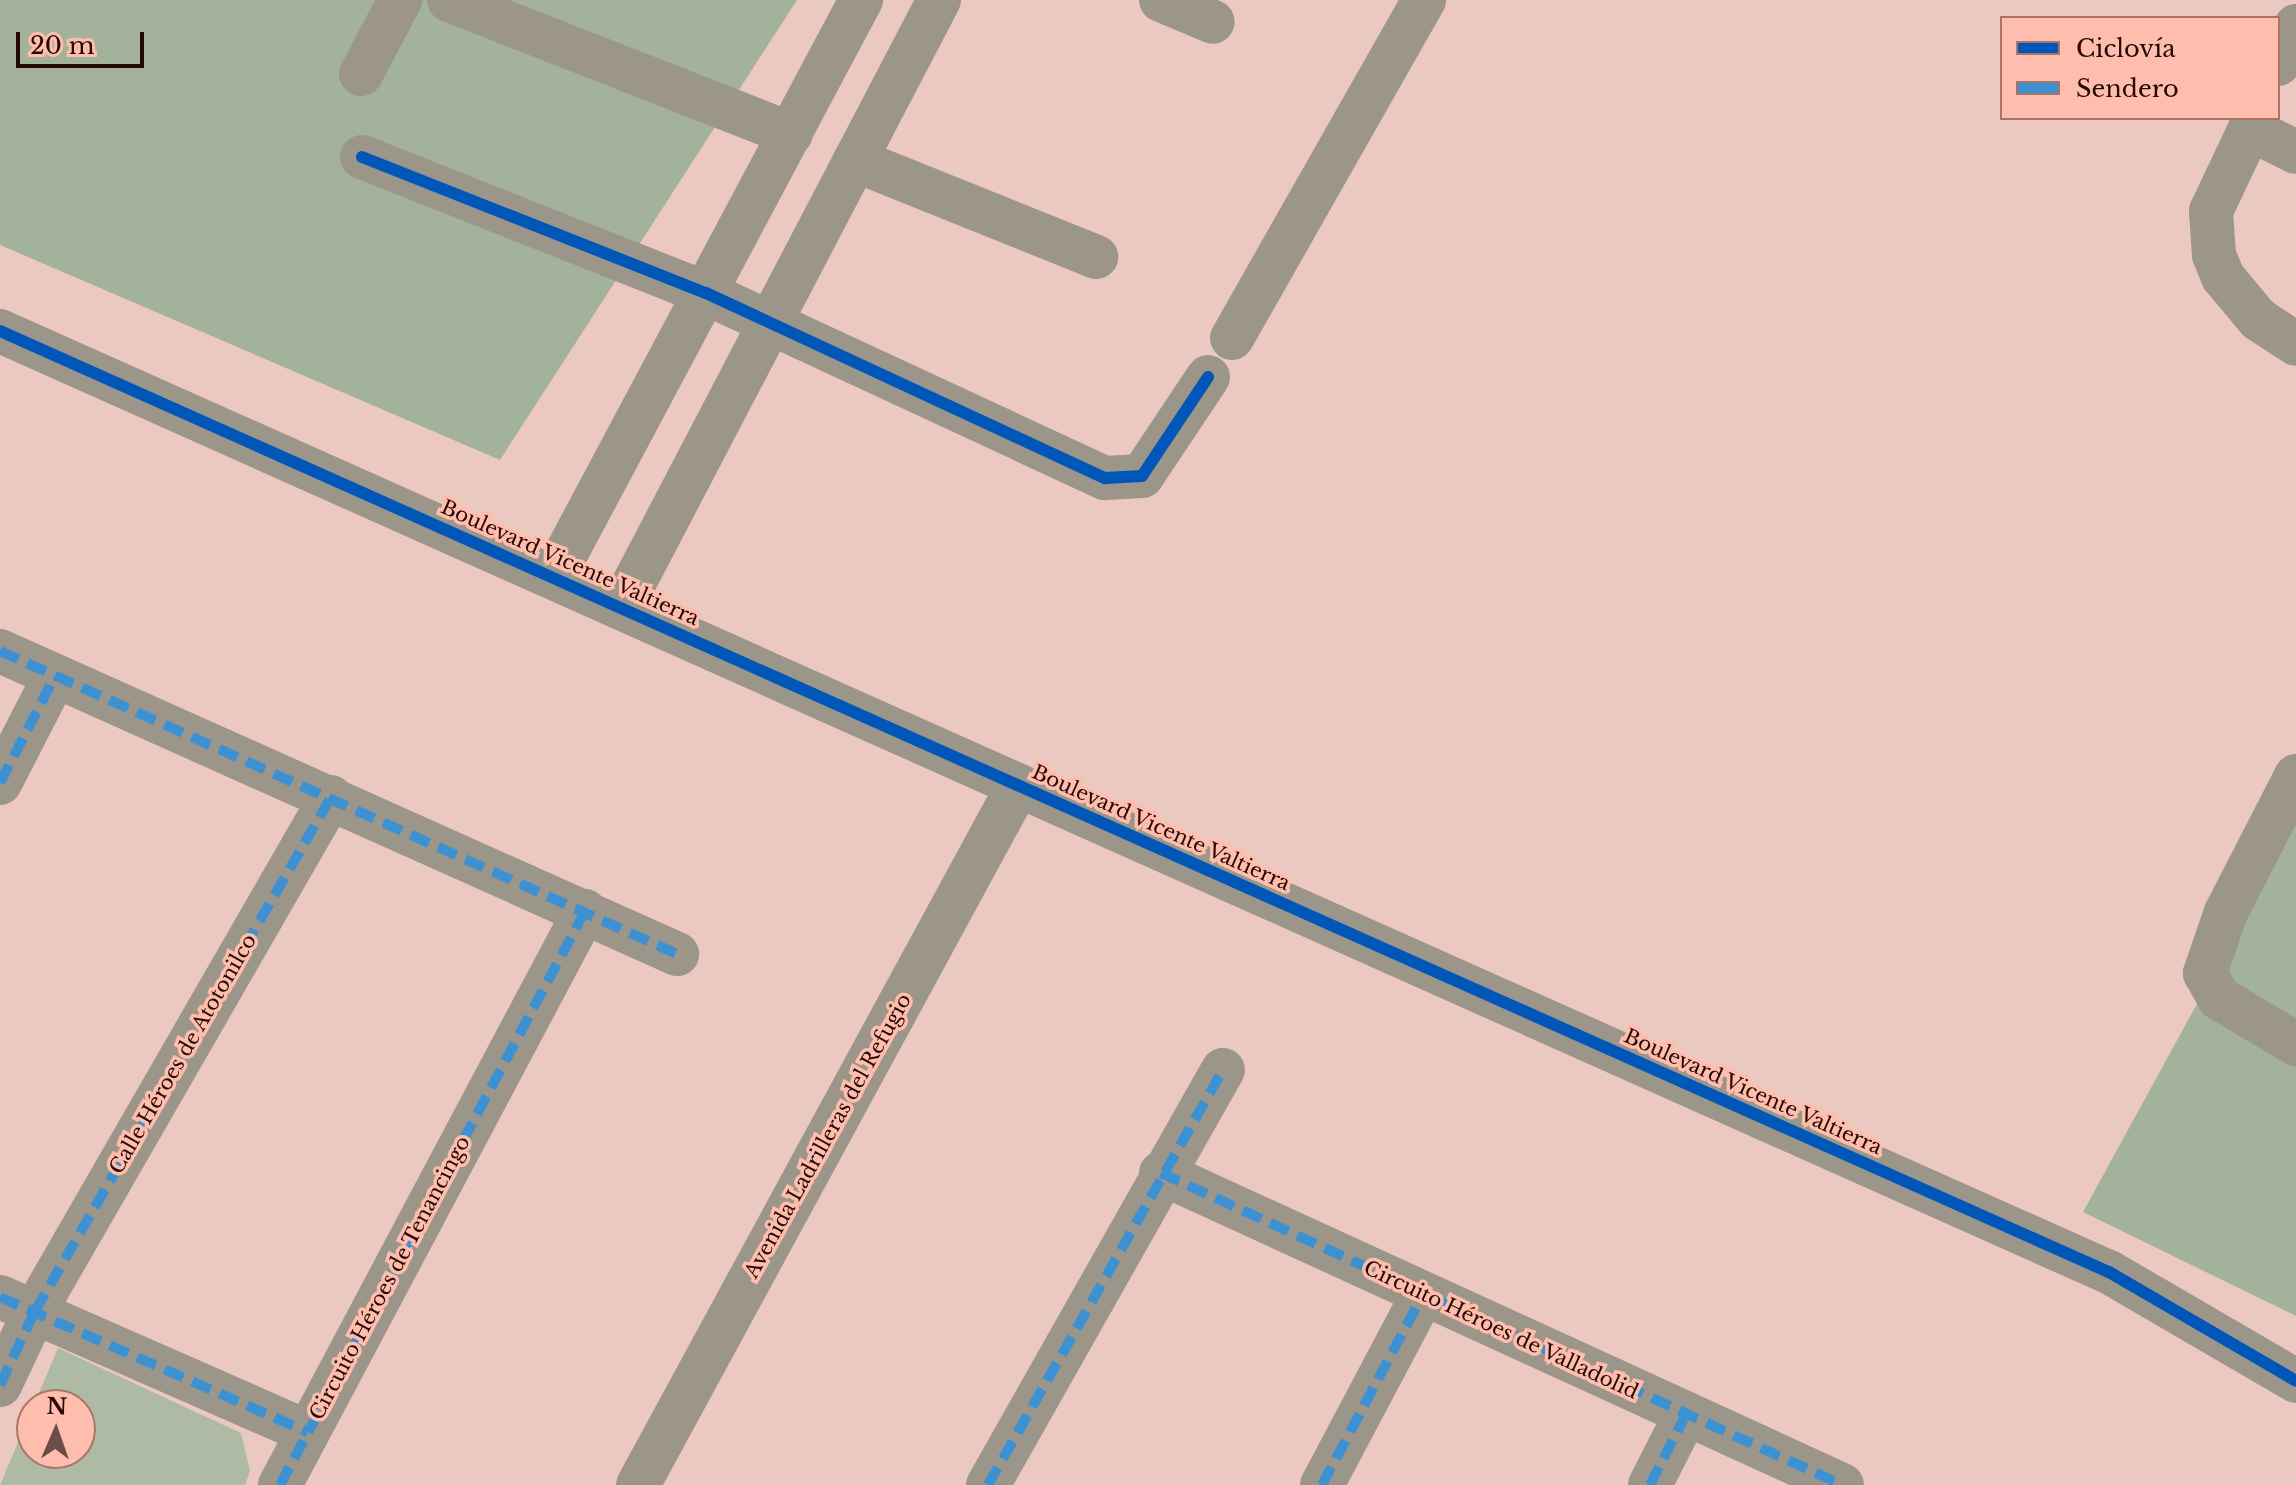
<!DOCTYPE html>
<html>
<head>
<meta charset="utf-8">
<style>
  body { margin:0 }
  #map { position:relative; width:2296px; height:1485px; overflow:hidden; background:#ecc9c0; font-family:"Libre Baskerville",serif }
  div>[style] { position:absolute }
  .green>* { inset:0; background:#afbaa4 }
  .forest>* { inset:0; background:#a3b29a }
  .street>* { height:44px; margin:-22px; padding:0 22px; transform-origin:22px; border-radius:22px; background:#9c958a }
  .quiet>* { height:10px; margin-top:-5px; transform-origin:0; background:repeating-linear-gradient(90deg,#3b91d1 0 20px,transparent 0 30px) }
  .cycleway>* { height:12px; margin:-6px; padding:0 6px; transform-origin:6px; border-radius:6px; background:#0057b8 }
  span { translate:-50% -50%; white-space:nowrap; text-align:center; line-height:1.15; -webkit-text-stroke:7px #ffbead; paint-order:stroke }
  .street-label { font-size:20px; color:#250904 }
  .legend { position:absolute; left:2000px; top:16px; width:280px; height:104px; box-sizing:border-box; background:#ffbead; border:2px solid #a87669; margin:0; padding:10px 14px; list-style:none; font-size:24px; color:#250904 }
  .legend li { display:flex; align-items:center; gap:16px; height:40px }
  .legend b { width:40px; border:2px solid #a87669 }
  .north { position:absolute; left:16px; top:1389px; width:80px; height:80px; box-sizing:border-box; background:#ffbead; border:2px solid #a87669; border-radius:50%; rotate:2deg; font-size:22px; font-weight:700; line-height:32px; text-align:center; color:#250904 }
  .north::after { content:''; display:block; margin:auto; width:28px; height:36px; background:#6b4c46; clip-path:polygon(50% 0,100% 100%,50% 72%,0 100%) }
  .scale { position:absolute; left:16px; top:32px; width:128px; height:36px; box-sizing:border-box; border:4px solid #250904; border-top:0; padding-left:10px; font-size:24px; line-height:28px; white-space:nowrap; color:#250904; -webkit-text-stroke:6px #ffbead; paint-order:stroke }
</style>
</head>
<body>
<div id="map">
  <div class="green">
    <div style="clip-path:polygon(evenodd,58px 1348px,241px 1433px,250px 1471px,245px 1485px,0 1485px,58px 1348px,32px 1405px,80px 1405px,80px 1453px,32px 1453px,32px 1405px)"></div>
  </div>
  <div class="forest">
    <div style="clip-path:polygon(0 0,797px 0,500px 460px,0 245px)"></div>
    <div style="clip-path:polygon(2296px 823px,2296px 1316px,2083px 1212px)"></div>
  </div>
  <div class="street">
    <div style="left:449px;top:0;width:367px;rotate:21.4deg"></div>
    <div style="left:1161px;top:0;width:56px;rotate:22.9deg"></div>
    <div style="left:2278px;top:64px;width:42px;rotate:-64.7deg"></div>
    <div style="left:361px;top:74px;width:84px;rotate:-62.2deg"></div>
    <div style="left:2255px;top:118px;width:103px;rotate:115.3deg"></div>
    <div style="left:2211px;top:211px;width:44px;rotate:86.1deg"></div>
    <div style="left:2214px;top:255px;width:24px;rotate:68deg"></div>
    <div style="left:2223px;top:277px;width:55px;rotate:50.2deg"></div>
    <div style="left:2258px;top:319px;width:45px;rotate:33.3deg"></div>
    <div style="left:2250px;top:129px;width:51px;rotate:26.6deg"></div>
    <div style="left:362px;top:157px;width:370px;rotate:21.6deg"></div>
    <div style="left:706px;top:293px;width:440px;rotate:24.9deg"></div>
    <div style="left:1105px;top:478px;width:37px;rotate:-3deg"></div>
    <div style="left:1142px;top:476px;width:119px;rotate:-56.3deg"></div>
    <div style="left:855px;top:160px;width:260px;rotate:21.9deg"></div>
    <div style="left:0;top:331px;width:2309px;rotate:24.05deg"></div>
    <div style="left:2109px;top:1272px;width:216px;rotate:30.2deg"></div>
    <div style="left:1232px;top:338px;width:389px;rotate:-60.4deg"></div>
    <div style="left:554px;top:576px;width:653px;rotate:-61.94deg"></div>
    <div style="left:621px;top:608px;width:686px;rotate:-62.39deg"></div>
    <div style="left:0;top:651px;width:742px;rotate:24.11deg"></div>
    <div style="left:2296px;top:776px;width:153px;rotate:117.2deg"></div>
    <div style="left:2226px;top:912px;width:65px;rotate:109deg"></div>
    <div style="left:2205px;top:973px;width:29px;rotate:61deg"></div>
    <div style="left:2219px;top:998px;width:90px;rotate:30.9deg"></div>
    <div style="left:0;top:783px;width:120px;rotate:-62.8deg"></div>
    <div style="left:1161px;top:1173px;width:749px;rotate:24.61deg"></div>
    <div style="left:0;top:1297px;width:336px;rotate:23.7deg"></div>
    <div style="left:0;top:1385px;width:82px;rotate:-64.7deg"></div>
    <div style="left:35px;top:1311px;width:593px;rotate:-60.06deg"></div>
    <div style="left:280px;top:1485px;width:650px;rotate:-62.02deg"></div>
    <div style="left:638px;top:1485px;width:796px;rotate:-61.47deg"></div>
    <div style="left:988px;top:1485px;width:477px;rotate:-60.5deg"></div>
    <div style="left:1322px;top:1485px;width:216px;rotate:-62.1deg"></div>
    <div style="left:1650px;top:1485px;width:80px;rotate:-63.1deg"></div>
  </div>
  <div class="quiet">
    <div style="left:0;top:651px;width:742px;rotate:24.11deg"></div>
    <div style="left:0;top:783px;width:120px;rotate:-62.8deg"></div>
    <div style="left:1161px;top:1173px;width:749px;rotate:24.61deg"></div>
    <div style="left:0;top:1297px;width:336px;rotate:23.7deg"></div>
    <div style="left:0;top:1385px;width:82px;rotate:-64.7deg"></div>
    <div style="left:35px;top:1311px;width:593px;rotate:-60.06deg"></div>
    <div style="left:280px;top:1485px;width:650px;rotate:-62.02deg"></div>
    <div style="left:988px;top:1485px;width:477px;rotate:-60.5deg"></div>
    <div style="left:1322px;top:1485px;width:216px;rotate:-62.1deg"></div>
    <div style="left:1650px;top:1485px;width:80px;rotate:-63.1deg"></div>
  </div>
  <div class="cycleway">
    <div style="left:362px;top:157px;width:370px;rotate:21.6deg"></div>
    <div style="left:706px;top:293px;width:440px;rotate:24.9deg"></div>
    <div style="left:1105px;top:478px;width:37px;rotate:-3deg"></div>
    <div style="left:1142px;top:476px;width:119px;rotate:-56.3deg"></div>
    <div style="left:0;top:331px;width:2309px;rotate:24.05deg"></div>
    <div style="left:2109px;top:1272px;width:216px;rotate:30.2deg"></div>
  </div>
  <div class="street-label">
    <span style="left:570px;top:563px;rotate:24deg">Boulevard Vicente Valtierra</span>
    <span style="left:1161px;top:828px;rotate:24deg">Boulevard Vicente Valtierra</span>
    <span style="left:183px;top:1054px;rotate:-60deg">Calle Héroes de Atotonilco</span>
    <span style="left:1753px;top:1092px;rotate:24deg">Boulevard Vicente Valtierra</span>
    <span style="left:828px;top:1136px;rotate:-61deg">Avenida Ladrilleras del Refugio</span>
    <span style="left:390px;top:1278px;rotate:-62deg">Circuito Héroes de Tenancingo</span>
    <span style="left:1501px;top:1330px;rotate:25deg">Circuito Héroes de Valladolid</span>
  </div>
  <ul class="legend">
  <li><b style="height:10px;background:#0057b8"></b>Ciclovía</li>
  <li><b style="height:10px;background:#3b91d1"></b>Sendero</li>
  </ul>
  <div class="north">N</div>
  <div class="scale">20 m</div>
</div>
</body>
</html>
